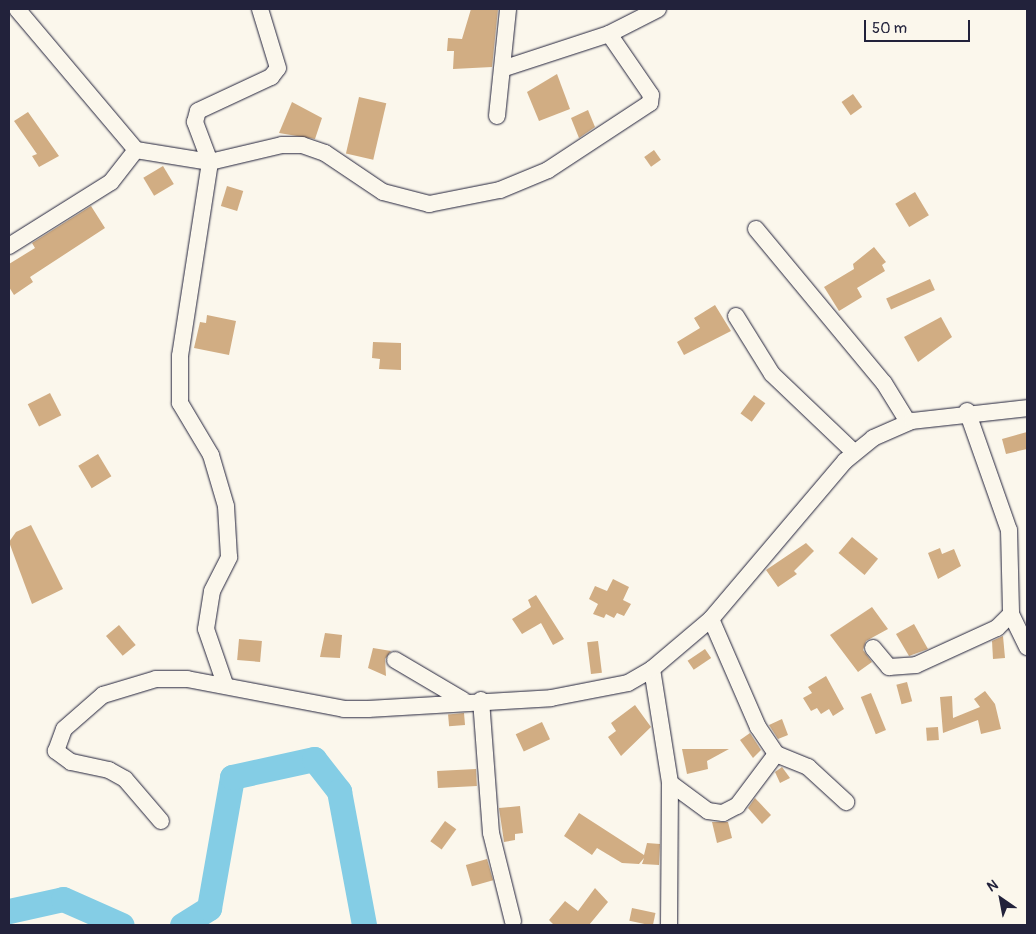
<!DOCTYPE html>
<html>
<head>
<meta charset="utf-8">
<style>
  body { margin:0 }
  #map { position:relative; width:1036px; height:934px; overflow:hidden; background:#fbf7ec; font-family:Pangolin,sans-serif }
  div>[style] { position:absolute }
  .river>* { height:25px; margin:-12.5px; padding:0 12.5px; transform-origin:12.5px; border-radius:12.5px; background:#84cde5 }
  .building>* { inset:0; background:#d1ad83; transform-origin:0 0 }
  .roads { filter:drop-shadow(0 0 1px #22223b) drop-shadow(0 0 1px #22223b) }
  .street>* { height:16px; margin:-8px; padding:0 8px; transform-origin:8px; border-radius:8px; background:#fbf7ec }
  span { translate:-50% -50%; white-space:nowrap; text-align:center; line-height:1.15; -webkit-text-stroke:5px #fbf7ec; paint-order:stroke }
  .frame { position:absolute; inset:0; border:10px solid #22223b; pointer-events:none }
  .north { position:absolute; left:976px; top:874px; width:50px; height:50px; -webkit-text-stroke:4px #fbf7ec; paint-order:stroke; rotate:327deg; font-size:14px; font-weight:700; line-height:20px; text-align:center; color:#22223b }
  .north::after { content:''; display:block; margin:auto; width:18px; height:22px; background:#22223b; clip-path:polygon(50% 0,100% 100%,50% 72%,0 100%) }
  .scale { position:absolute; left:864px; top:20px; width:106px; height:22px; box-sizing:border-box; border:2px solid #22223b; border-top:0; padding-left:6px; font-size:15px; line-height:18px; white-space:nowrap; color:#22223b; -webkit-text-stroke:4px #fbf7ec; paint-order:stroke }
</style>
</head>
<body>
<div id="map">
  <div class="river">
    <div style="left:9px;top:911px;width:55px;rotate:-12.5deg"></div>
    <div style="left:63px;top:899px;width:64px;rotate:23.8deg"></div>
    <div style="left:182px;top:925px;width:32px;rotate:-32deg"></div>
    <div style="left:209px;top:908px;width:133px;rotate:-80deg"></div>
    <div style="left:232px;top:777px;width:84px;rotate:-12.4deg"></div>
    <div style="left:314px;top:759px;width:41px;rotate:52deg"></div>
    <div style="left:339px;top:791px;width:136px;rotate:79.4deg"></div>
  </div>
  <div class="building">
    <div style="clip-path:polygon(471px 9px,498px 9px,492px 67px,453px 69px,454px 51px,447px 51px,448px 38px,462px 39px)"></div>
    <div style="clip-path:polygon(557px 74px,570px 109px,539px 121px,527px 92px)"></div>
    <div style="left:853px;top:94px;width:16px;height:14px;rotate:55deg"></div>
    <div style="left:359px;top:97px;width:28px;height:58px;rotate:13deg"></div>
    <div style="clip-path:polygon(292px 102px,322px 118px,315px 139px,279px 133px)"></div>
    <div style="clip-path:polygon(588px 110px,595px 127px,579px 138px,571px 118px)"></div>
    <div style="clip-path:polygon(28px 112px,59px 156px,39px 167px,32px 156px,37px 154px,14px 121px)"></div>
    <div style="left:654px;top:150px;width:12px;height:12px;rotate:55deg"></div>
    <div style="left:163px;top:166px;width:21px;height:23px;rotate:59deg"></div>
    <div style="left:227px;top:186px;width:17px;height:21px;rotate:17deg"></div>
    <div style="left:915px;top:192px;width:27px;height:23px;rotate:59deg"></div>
    <div style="clip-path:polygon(91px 206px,105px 228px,30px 277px,33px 282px,14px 295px,9px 287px,9px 264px,35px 248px,32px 243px)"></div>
    <div style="clip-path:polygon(874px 247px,886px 262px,882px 265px,885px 271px,857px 288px,862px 297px,839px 311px,824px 287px,854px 269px,853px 264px)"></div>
    <div style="left:930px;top:279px;width:12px;height:48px;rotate:66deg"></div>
    <div style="clip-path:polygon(715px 305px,731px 331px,684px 355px,677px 342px,700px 328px,694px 318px)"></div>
    <div style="clip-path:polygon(207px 315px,236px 321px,229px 355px,194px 348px,200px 322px,206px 323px)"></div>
    <div style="clip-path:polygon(941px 317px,952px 337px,918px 362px,904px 337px)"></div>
    <div style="clip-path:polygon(373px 342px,401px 343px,401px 370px,379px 369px,380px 359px,372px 358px)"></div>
    <div style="left:50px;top:393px;width:25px;height:25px;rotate:63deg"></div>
    <div style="left:754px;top:395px;width:14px;height:23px;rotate:36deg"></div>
    <div style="clip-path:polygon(1027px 432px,1027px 449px,1006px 454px,1002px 439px)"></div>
    <div style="left:98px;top:454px;width:26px;height:23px;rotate:59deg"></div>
    <div style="clip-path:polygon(31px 525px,63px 589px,32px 604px,9px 542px,16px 532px)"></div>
    <div style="left:852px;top:537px;width:34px;height:21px;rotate:40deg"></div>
    <div style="clip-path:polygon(806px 543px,814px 551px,794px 571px,797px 574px,778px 587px,766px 570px)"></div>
    <div style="clip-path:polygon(940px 548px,942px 554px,954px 549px,961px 566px,938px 579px,928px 553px)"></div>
    <div style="clip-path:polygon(613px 579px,629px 587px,623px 600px,631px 604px,624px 616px,617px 613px,614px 618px,606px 614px,604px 618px,593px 614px,598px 604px,589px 599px,595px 586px,607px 591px)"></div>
    <div style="clip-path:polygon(536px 595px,564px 639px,553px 645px,541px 623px,522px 634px,512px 619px,531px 607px,528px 600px)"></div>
    <div style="clip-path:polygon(872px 607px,888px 629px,866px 641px,863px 650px,872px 662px,858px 672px,830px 635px)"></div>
    <div style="clip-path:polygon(914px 624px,928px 649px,909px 656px,896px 634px)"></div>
    <div style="left:119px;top:625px;width:26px;height:17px;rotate:50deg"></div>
    <div style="clip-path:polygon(325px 633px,342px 635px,340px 658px,320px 657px)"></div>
    <div style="clip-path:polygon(1003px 636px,1005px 658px,993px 659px,992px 641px)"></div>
    <div style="left:239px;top:639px;width:23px;height:21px;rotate:5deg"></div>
    <div style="left:598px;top:641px;width:32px;height:11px;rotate:83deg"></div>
    <div style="clip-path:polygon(373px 648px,391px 651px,385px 659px,386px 676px,368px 668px)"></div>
    <div style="left:705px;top:649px;width:11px;height:21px;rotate:56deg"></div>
    <div style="clip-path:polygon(826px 676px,844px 709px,833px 716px,829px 709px,821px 714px,817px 708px,811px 711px,803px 698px,812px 693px,808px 687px)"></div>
    <div style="left:907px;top:682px;width:20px;height:11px;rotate:75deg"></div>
    <div style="clip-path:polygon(985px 691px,995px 704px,1001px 729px,981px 734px,978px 720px,943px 733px,940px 697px,952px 696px,953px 718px,980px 707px,974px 699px)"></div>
    <div style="left:871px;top:693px;width:40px;height:11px;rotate:68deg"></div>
    <div style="clip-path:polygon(635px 705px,651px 727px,621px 756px,608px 737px,616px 731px,611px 723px)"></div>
    <div style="left:464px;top:713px;width:12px;height:16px;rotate:85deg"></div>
    <div style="clip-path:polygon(782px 719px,788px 735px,778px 739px,769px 725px)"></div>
    <div style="left:542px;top:722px;width:19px;height:29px;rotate:65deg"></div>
    <div style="left:938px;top:727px;width:13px;height:12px;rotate:86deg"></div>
    <div style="clip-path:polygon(750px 733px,761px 750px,753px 758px,740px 740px)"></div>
    <div style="clip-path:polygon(682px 749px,729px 749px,707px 761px,708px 769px,687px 774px)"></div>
    <div style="clip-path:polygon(782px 767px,790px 778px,780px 783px,775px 772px)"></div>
    <div style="left:476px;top:769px;width:17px;height:39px;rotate:87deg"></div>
    <div style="clip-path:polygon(755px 798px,771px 815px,762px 824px,748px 808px)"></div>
    <div style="clip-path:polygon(520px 806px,523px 833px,515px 834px,515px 840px,504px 842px,499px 808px)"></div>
    <div style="clip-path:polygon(579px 813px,644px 855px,647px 843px,660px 844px,659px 865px,642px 864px,644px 858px,639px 864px,622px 863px,597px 848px,592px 855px,564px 836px)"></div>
    <div style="left:445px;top:821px;width:14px;height:25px;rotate:36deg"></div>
    <div style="clip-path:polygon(712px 822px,728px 822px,732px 838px,717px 843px)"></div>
    <div style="left:487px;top:859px;width:22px;height:22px;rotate:74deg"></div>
    <div style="clip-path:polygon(595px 888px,608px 902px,589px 925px,554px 925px,549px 920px,565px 901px,578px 911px)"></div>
    <div style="left:632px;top:908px;width:24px;height:13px;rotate:12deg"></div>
  </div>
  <div class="roads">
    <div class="street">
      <div style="left:17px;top:9px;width:185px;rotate:49.8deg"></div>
      <div style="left:136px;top:150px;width:75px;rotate:9.2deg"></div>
      <div style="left:210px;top:162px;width:74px;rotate:-13.3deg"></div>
      <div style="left:282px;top:145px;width:20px"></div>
      <div style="left:302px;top:145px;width:24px;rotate:19deg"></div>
      <div style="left:325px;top:153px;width:70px;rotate:33.9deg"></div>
      <div style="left:383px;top:192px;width:48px;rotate:14.6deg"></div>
      <div style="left:429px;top:204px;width:72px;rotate:-11.2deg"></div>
      <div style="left:500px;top:190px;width:52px;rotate:-22.6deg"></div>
      <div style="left:548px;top:170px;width:122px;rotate:-33.3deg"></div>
      <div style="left:650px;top:103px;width:8px;rotate:-83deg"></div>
      <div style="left:651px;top:95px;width:74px;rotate:-124.5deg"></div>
      <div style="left:505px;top:68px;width:109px;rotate:-18.1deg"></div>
      <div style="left:609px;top:34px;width:55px;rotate:-27deg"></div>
      <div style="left:497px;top:116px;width:108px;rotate:-84.1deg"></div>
      <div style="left:756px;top:229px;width:200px;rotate:50.3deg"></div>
      <div style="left:884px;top:383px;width:46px;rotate:58.4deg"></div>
      <div style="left:9px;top:246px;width:120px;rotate:-32.1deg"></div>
      <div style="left:111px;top:182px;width:41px;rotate:-52deg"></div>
      <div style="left:736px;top:316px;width:68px;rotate:58.2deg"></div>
      <div style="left:772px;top:374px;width:113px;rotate:43.6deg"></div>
      <div style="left:967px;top:411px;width:126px;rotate:70.6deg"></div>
      <div style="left:1009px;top:530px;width:84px;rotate:88.6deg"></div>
      <div style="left:1011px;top:614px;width:37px;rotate:64deg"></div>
      <div style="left:711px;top:619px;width:118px;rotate:66.5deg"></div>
      <div style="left:758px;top:727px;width:32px;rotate:56deg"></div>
      <div style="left:776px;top:754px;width:35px;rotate:22deg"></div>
      <div style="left:808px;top:767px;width:52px;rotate:42.6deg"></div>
      <div style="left:873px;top:648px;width:25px;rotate:50deg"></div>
      <div style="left:889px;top:667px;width:27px;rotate:-4deg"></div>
      <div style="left:916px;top:665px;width:89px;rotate:-24.6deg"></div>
      <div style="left:997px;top:628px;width:20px;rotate:-45deg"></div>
      <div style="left:395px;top:660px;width:79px;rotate:30.5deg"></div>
      <div style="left:652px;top:669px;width:115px;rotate:81deg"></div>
      <div style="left:670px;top:783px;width:142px;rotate:90.4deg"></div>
      <div style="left:225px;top:684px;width:58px;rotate:-109.1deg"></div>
      <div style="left:206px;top:629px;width:38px;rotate:-81deg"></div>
      <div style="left:212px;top:591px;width:38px;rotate:-63deg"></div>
      <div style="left:229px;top:557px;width:51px;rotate:-93.4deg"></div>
      <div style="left:226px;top:506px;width:53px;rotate:-106.4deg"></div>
      <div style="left:211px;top:455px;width:61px;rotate:-120.8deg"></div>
      <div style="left:180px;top:403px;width:47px;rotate:-90deg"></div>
      <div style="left:180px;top:356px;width:196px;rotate:-81.2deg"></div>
      <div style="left:210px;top:162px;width:43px;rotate:-110.6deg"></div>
      <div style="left:195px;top:122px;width:11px;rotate:-75deg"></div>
      <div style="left:198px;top:111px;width:81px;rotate:-25deg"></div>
      <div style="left:271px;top:77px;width:11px;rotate:-52deg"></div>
      <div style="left:278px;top:68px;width:62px;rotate:-107deg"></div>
      <div style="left:481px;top:700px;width:133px;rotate:85.7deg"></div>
      <div style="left:491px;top:833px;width:91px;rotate:76deg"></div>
      <div style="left:670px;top:783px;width:47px;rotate:36.4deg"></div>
      <div style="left:708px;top:811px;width:15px;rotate:8deg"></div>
      <div style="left:723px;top:813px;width:16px;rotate:-27deg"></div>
      <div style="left:737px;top:806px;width:65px;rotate:-53.1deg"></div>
      <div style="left:161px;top:821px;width:55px;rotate:-130.6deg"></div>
      <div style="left:125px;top:779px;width:18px;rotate:-151deg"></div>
      <div style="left:109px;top:770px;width:39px;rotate:-168deg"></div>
      <div style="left:71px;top:762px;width:19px;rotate:-144deg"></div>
      <div style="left:56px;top:751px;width:23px;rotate:-70deg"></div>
      <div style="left:64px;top:729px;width:52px;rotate:-41.1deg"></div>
      <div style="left:103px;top:695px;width:55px;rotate:-16.8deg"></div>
      <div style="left:156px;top:679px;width:31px"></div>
      <div style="left:187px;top:679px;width:160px;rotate:10.8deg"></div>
      <div style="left:344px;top:709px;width:24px"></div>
      <div style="left:368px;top:709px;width:183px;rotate:-3.4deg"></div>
      <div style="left:551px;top:698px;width:78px;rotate:-11deg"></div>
      <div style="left:628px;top:683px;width:28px;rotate:-30deg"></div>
      <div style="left:652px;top:669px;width:77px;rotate:-40.3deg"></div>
      <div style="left:711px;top:619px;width:207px;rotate:-49.7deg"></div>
      <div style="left:845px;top:461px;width:36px;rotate:-39deg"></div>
      <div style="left:873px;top:438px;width:43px;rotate:-23.6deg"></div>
      <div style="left:912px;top:421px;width:116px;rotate:-6.4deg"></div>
    </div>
  </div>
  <div class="frame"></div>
  <div class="north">N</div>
  <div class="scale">50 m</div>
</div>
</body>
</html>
